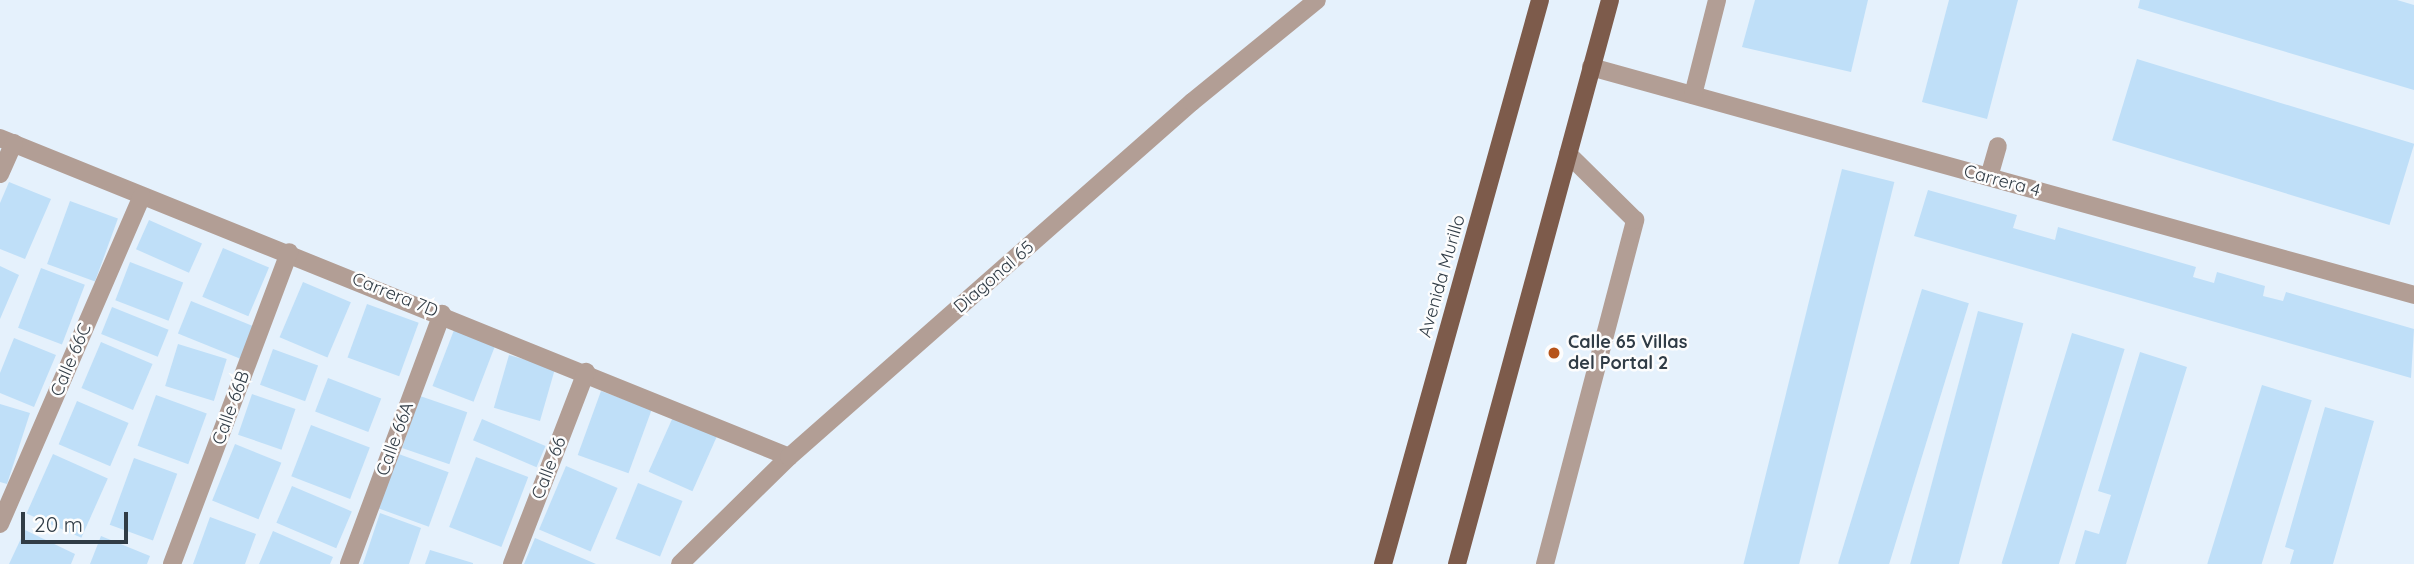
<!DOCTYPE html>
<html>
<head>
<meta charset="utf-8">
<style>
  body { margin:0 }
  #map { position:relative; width:2414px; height:564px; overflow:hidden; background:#e5f1fc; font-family:Quicksand,sans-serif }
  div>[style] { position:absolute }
  .building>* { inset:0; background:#bfdff8; transform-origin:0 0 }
  .minor>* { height:18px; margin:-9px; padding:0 9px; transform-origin:9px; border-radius:9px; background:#b29e95 }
  .major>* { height:18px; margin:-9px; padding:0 9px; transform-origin:9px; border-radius:9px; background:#7d5b4b }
  .dots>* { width:19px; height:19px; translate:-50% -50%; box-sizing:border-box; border:4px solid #fdfdfd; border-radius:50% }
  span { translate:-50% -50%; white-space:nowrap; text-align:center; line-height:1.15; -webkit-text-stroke:5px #fdfdfd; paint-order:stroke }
  .street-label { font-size:18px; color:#303c46 }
  .poi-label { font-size:18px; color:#303c46; font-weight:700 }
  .left { translate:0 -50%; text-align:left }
  .scale { position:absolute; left:21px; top:512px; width:107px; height:32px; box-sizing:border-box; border:4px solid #303c46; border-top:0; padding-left:9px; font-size:21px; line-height:24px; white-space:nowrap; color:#303c46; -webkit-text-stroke:5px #fdfdfd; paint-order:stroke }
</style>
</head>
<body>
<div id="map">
  <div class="building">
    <div style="clip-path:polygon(1755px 0,1868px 0,1851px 72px,1742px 47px)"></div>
    <div style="clip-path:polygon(1949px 0,2018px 0,1987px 119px,1922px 102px)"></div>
    <div style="clip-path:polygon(2140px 0,2397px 0,2414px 5px,2414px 90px,2138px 8px)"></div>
    <div style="left:2137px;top:59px;width:290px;height:85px;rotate:17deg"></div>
    <div style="left:1842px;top:169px;width:54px;height:409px;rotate:14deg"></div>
    <div style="clip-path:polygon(9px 182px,51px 199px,25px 259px,0 249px,0 203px)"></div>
    <div style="clip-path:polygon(1928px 190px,2017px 215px,2013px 228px,2055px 240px,2058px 227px,2196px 267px,2193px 277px,2214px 283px,2217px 272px,2265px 286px,2263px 296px,2283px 301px,2286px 292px,2414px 329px,2411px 378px,1914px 236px)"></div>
    <div style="left:70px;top:201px;width:51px;height:67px;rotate:20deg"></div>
    <div style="left:149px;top:220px;width:58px;height:32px;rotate:24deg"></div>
    <div style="left:223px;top:248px;width:50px;height:53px;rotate:23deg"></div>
    <div style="left:130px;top:262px;width:57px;height:41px;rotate:21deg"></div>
    <div style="clip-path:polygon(0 266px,19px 275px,0 319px)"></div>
    <div style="left:41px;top:268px;width:47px;height:64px;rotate:21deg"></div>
    <div style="left:303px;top:282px;width:52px;height:60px;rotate:23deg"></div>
    <div style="left:1922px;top:289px;width:49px;height:287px;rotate:17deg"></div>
    <div style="left:191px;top:301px;width:68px;height:35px;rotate:22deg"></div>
    <div style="left:367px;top:304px;width:55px;height:57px;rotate:20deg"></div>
    <div style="left:112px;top:307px;width:61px;height:29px;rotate:22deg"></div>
    <div style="left:1978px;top:311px;width:47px;height:263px;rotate:15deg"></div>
    <div style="left:454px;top:330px;width:44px;height:60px;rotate:21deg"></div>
    <div style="left:2072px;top:333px;width:55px;height:241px;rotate:17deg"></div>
    <div style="clip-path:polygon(14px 338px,56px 355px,34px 407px,0 393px,0 373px)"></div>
    <div style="left:101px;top:342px;width:56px;height:50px;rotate:23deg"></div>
    <div style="left:178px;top:344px;width:51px;height:44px;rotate:17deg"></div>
    <div style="left:273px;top:349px;width:48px;height:38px;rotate:20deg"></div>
    <div style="clip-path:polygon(2140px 352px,2187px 367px,2126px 564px,2075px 564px,2085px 530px,2099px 534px,2111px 495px,2098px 491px)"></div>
    <div style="left:509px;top:355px;width:48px;height:55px;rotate:16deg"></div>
    <div style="left:328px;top:378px;width:57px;height:36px;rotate:21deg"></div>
    <div style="left:2262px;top:385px;width:52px;height:187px;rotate:17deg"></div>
    <div style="left:601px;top:391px;width:54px;height:68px;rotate:20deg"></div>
    <div style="left:252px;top:394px;width:46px;height:43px;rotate:19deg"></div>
    <div style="left:156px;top:395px;width:54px;height:54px;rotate:20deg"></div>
    <div style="left:420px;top:396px;width:50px;height:55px;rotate:19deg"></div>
    <div style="left:77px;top:401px;width:56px;height:47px;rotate:23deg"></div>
    <div style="clip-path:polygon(0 404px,30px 413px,7px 484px,0 482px)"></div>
    <div style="clip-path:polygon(2325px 407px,2374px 421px,2333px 564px,2290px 564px,2294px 550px,2285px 547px)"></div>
    <div style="left:673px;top:417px;width:48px;height:60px;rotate:24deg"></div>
    <div style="left:482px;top:419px;width:69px;height:23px;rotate:23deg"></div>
    <div style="left:311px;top:425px;width:63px;height:55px;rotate:21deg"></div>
    <div style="left:235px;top:444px;width:50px;height:61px;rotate:22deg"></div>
    <div style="left:396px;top:453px;width:56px;height:58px;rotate:20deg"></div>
    <div style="left:53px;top:454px;width:60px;height:65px;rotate:24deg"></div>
    <div style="left:476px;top:457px;width:56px;height:75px;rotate:21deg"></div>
    <div style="left:134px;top:458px;width:46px;height:71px;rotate:20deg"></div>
    <div style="left:566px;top:466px;width:56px;height:69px;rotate:23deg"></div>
    <div style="left:638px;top:483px;width:48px;height:60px;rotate:22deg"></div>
    <div style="left:292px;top:486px;width:65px;height:40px;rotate:23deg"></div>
    <div style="clip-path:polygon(380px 513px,421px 528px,409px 564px,363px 564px)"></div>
    <div style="clip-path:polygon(210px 517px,256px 534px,245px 564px,193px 564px)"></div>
    <div style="clip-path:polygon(25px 530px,75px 554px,71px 564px,9px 564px)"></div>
    <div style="clip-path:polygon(273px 531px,333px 557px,330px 564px,259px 564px)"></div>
    <div style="clip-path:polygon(101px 536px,150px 556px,147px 564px,90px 564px)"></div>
    <div style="clip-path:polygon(535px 538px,596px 564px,524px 564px)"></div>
    <div style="clip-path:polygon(430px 550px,473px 563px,473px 564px,425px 564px)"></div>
  </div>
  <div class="minor">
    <div style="left:1591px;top:67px;width:854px;rotate:15.48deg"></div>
    <div style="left:1693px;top:95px;width:98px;rotate:-75.8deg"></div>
    <div style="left:0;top:138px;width:851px;rotate:22.01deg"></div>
    <div style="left:0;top:174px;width:34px;rotate:-66deg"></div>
    <div style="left:1989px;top:177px;width:32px;rotate:-74deg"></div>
    <div style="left:0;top:524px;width:357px;rotate:-66.6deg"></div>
    <div style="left:172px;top:564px;width:333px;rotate:-69.4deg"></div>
    <div style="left:349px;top:564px;width:267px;rotate:-69.6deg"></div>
    <div style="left:512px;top:564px;width:206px;rotate:-68.9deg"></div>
    <div style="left:680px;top:564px;width:153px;rotate:-44.5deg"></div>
    <div style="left:789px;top:457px;width:537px;rotate:-41.38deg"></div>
    <div style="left:1192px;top:102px;width:161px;rotate:-39.2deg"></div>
    <div style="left:1545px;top:564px;width:356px;rotate:-75.3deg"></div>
    <div style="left:1635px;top:220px;width:94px;rotate:-135.4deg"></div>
  </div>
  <div class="major">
    <div style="left:1383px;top:564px;width:585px;rotate:-74.44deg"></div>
    <div style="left:1457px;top:564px;width:584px;rotate:-74.82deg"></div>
  </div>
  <div class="dots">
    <div style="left:1554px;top:353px;background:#b65319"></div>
  </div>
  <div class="street-label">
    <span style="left:2002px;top:181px;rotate:15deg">Carrera 4</span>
    <span style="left:1442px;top:276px;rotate:-74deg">Avenida Murillo</span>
    <span style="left:994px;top:277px;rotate:-41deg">Diagonal 65</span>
    <span style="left:395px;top:295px;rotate:22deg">Carrera 7D</span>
    <span style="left:71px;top:360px;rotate:-67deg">Calle 66C</span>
    <span style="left:231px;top:408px;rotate:-70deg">Calle 66B</span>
    <span style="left:395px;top:439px;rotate:-70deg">Calle 66A</span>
    <span style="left:549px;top:468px;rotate:-69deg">Calle 66</span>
  </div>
  <div class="poi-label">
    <span class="left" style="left:1568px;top:353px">Calle 65 Villas<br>del Portal 2</span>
  </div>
  <div class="scale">20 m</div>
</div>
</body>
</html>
